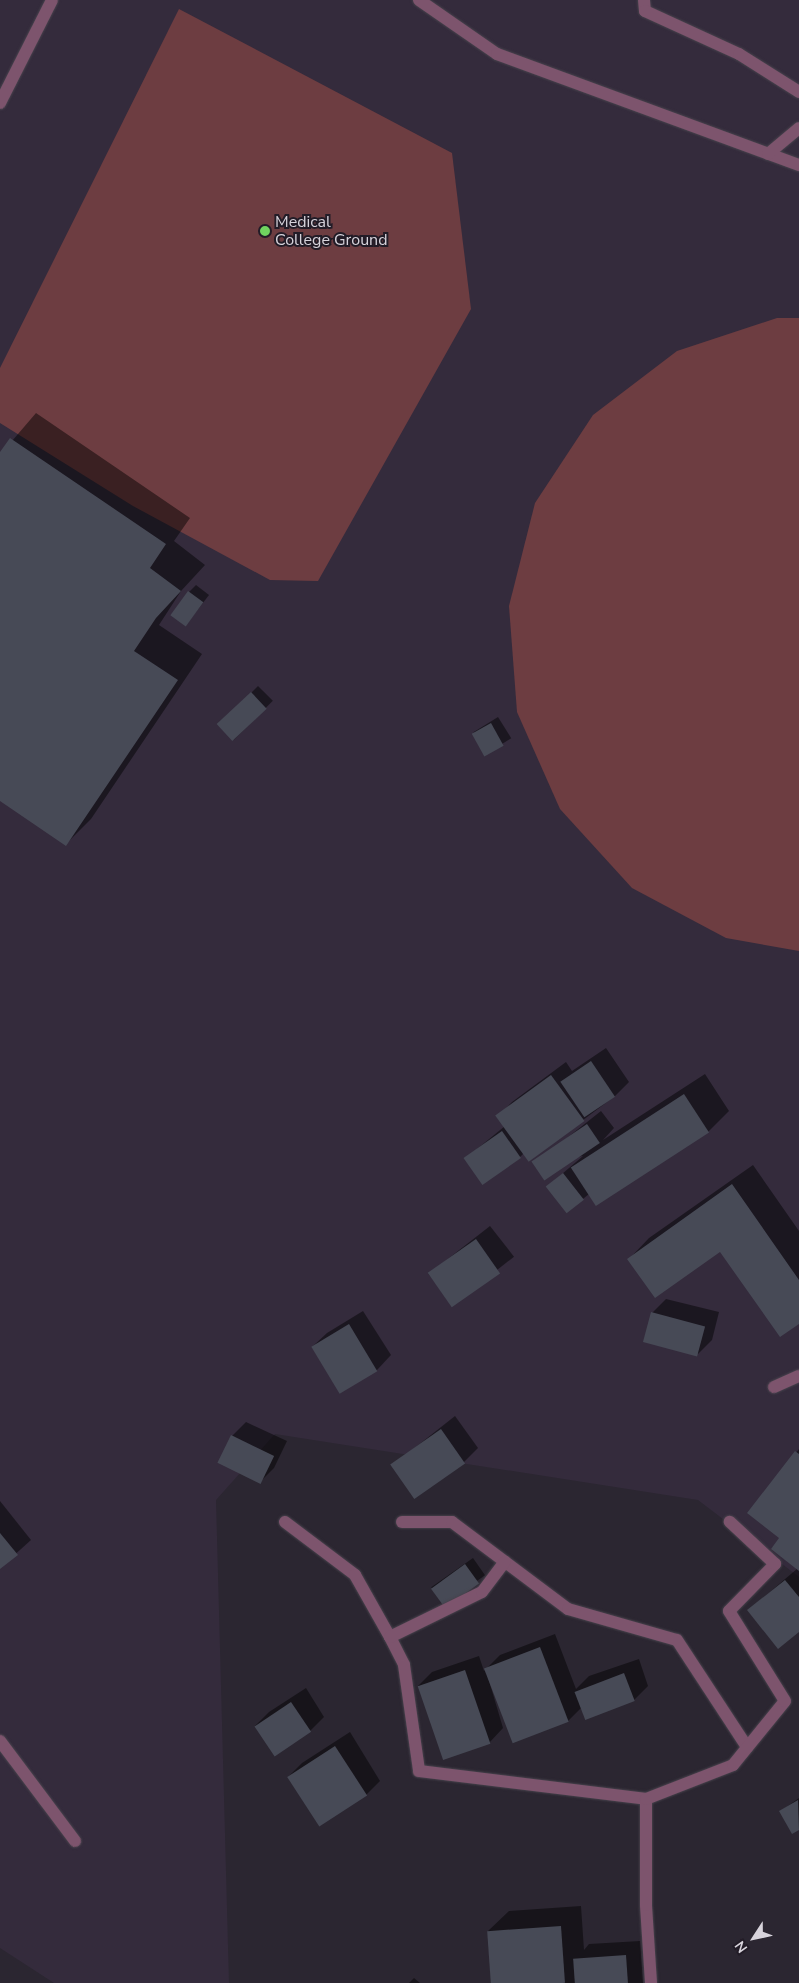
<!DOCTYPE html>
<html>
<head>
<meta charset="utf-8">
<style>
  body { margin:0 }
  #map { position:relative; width:799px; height:1983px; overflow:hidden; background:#2b2631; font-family:"Nunito Sans",sans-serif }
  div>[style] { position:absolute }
  .built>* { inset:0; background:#342b3c }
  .green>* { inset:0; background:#6d3d41 }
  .shadow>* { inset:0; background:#0007; transform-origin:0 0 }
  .building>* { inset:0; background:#474a56; transform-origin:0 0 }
  .roads { filter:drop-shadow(0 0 1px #47424c) drop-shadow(0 0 1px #47424c) }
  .lane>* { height:12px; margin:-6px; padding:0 6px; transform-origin:6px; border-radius:6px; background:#7d546d }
  .street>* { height:12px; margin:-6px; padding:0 6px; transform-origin:6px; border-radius:6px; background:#7d546d }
  .dots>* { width:14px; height:14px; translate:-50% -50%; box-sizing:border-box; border:2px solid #221c27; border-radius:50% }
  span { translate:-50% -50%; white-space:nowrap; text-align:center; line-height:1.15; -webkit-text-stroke:4px #221c27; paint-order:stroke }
  .poi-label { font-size:16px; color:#d7d3db }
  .left { translate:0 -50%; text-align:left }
  .north { position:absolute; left:729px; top:1913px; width:50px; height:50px; -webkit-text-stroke:4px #221c27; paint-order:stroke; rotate:235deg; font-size:14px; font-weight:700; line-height:20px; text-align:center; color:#d7d3db }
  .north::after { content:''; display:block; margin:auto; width:18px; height:22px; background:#d7d3db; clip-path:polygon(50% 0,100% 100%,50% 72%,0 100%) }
</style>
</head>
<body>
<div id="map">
  <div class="built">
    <div style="clip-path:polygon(0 0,799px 0,799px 1577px,698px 1500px,275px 1434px,216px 1500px,229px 1983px,54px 1983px,0 1948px)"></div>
  </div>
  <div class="green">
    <div style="clip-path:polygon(179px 9px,452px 153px,471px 309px,318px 581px,270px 580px,133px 506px,0 423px,0 368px)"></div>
    <div style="clip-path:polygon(777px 318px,799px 318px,799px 951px,726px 938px,632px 888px,560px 809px,517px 712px,509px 606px,535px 503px,593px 415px,677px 351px)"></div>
  </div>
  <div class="shadow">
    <div style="clip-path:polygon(36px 413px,190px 518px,174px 541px,205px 565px,181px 591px,159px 625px,202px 654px,91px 819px,66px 844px,0 800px,0 455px)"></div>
    <div style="clip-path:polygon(196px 585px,209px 595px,186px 625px,189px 592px)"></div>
    <div style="left:258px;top:686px;width:21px;height:55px;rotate:45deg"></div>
    <div style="left:498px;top:717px;width:25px;height:29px;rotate:58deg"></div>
    <div style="clip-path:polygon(606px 1048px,629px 1082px,615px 1096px,530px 1160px,525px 1152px,520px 1157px,466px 1158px,505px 1126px,498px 1116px,512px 1102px,566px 1062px,572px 1071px)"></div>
    <div style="clip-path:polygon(705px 1074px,729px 1111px,708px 1132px,595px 1204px,589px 1194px,567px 1212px,555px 1180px,583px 1156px,534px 1164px,601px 1111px,614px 1128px,603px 1140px)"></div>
    <div style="clip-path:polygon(753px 1165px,799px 1231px,799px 1322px,720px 1250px,629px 1259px,649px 1238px)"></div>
    <div style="left:490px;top:1226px;width:39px;height:78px;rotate:52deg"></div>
    <div style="clip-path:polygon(666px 1299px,719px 1312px,712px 1340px,698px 1354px,652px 1313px)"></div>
    <div style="clip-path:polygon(363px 1311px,391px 1355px,377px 1370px,340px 1392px,312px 1347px,327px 1333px)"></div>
    <div style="clip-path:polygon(455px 1416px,478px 1448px,464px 1462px,393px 1465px)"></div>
    <div style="clip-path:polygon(246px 1422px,287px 1441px,274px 1468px,260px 1482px,232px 1436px)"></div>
    <div style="clip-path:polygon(799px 1449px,799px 1630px,749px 1610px,798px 1568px,781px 1538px,749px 1512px)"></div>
    <div style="clip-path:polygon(0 1501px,31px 1540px,0 1568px)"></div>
    <div style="left:473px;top:1558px;width:21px;height:51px;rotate:55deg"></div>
    <div style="clip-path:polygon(555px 1634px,576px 1689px,589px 1676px,639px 1659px,648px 1686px,634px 1700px,581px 1708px,568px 1721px,487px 1674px,503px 1728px,489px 1743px,418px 1686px,432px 1672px,479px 1656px,484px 1671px,500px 1655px)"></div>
    <div style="clip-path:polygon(306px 1688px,324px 1717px,310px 1731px,255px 1726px,269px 1712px)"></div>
    <div style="clip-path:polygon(350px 1732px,380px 1781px,366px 1795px,288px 1777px,302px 1763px)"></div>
    <div style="clip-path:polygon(799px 1798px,799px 1829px,793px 1832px,781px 1811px)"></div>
    <div style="clip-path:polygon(581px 1906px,584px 1950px,589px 1944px,640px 1941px,643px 1983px,492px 1983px,488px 1931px,509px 1911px)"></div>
    <div style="clip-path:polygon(414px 1978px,420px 1983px,409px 1983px)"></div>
  </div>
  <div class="building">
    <div style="clip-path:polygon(10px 438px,166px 544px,150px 568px,181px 591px,156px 618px,134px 651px,178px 680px,66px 846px,0 801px,0 452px)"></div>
    <div style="left:188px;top:591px;width:19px;height:30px;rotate:36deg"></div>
    <div style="left:251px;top:692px;width:23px;height:47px;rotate:47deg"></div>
    <div style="left:491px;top:723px;width:26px;height:22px;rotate:61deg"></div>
    <div style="left:591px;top:1061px;width:43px;height:37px;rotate:56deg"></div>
    <div style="left:551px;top:1075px;width:57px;height:69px;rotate:54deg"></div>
    <div style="left:684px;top:1094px;width:46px;height:135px;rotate:57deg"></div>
    <div style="left:587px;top:1124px;width:23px;height:67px;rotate:56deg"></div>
    <div style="left:502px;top:1131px;width:33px;height:47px;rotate:55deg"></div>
    <div style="left:563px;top:1173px;width:34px;height:22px;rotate:52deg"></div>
    <div style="clip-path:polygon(732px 1184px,799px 1280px,799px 1324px,780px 1337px,720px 1252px,655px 1298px,627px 1259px)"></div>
    <div style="left:476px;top:1239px;width:42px;height:59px;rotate:55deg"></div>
    <div style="left:651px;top:1312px;width:56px;height:31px;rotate:15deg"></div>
    <div style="left:349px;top:1324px;width:55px;height:44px;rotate:59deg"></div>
    <div style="left:441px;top:1429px;width:42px;height:62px;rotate:55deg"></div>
    <div style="left:231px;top:1435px;width:48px;height:31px;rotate:26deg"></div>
    <div style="clip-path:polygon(795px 1451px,799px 1454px,799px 1571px,771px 1549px,779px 1538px,747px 1513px)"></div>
    <div style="clip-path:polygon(0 1533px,18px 1555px,0 1569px)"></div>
    <div style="left:465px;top:1564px;width:24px;height:42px;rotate:54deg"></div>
    <div style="clip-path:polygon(785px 1580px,799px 1597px,799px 1632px,778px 1649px,747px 1610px)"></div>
    <div style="left:540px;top:1647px;width:80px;height:60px;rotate:69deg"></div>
    <div style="left:465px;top:1670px;width:78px;height:50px;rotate:71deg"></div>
    <div style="left:624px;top:1673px;width:30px;height:53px;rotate:69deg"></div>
    <div style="left:291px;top:1702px;width:36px;height:44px;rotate:56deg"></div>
    <div style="left:335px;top:1746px;width:59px;height:57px;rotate:57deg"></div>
    <div style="clip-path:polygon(798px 1800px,799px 1830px,792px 1834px,779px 1811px)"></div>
    <div style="left:561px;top:1926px;width:57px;height:74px;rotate:86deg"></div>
    <div style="left:626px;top:1955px;width:28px;height:53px;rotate:86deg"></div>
  </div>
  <div class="roads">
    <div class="lane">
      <div style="left:774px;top:1387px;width:27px;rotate:-24deg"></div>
    </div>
    <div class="street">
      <div style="left:419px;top:0;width:95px;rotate:34.7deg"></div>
      <div style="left:497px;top:54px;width:322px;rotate:20.2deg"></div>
      <div style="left:644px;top:0;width:11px;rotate:85deg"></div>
      <div style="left:645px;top:11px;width:103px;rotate:24.6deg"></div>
      <div style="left:739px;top:54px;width:71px;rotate:32.3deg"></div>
      <div style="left:0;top:103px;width:115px;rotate:-63.2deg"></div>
      <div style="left:768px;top:154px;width:40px;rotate:-40deg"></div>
      <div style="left:285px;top:1522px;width:88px;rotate:37.1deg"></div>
      <div style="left:355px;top:1575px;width:71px;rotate:60.6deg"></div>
      <div style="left:390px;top:1637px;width:31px;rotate:63deg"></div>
      <div style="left:404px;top:1665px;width:107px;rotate:81.9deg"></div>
      <div style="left:419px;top:1771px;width:229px;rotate:7deg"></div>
      <div style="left:402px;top:1522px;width:50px"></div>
      <div style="left:452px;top:1522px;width:145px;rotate:36.9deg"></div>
      <div style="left:568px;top:1609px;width:113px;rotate:15.9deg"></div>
      <div style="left:677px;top:1640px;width:128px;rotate:56.8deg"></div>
      <div style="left:390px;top:1637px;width:102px;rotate:-26.1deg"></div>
      <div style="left:482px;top:1592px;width:38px;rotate:-53deg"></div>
      <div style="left:0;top:1741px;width:125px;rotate:53.1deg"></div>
      <div style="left:651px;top:1983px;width:78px;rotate:-93.7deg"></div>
      <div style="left:646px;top:1905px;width:106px;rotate:-90deg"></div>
      <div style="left:646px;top:1799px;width:93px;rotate:-21.3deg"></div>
      <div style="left:733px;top:1765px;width:82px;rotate:-50.9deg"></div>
      <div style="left:785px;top:1701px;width:106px;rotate:-121.9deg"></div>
      <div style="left:729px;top:1611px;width:66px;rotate:-45.6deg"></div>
      <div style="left:775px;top:1564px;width:62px;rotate:-137deg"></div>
    </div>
  </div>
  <div class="dots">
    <div style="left:265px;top:231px;background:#70d35f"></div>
  </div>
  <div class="poi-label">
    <span class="left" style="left:275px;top:231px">Medical<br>College Ground</span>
  </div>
  <div class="north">N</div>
</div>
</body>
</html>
